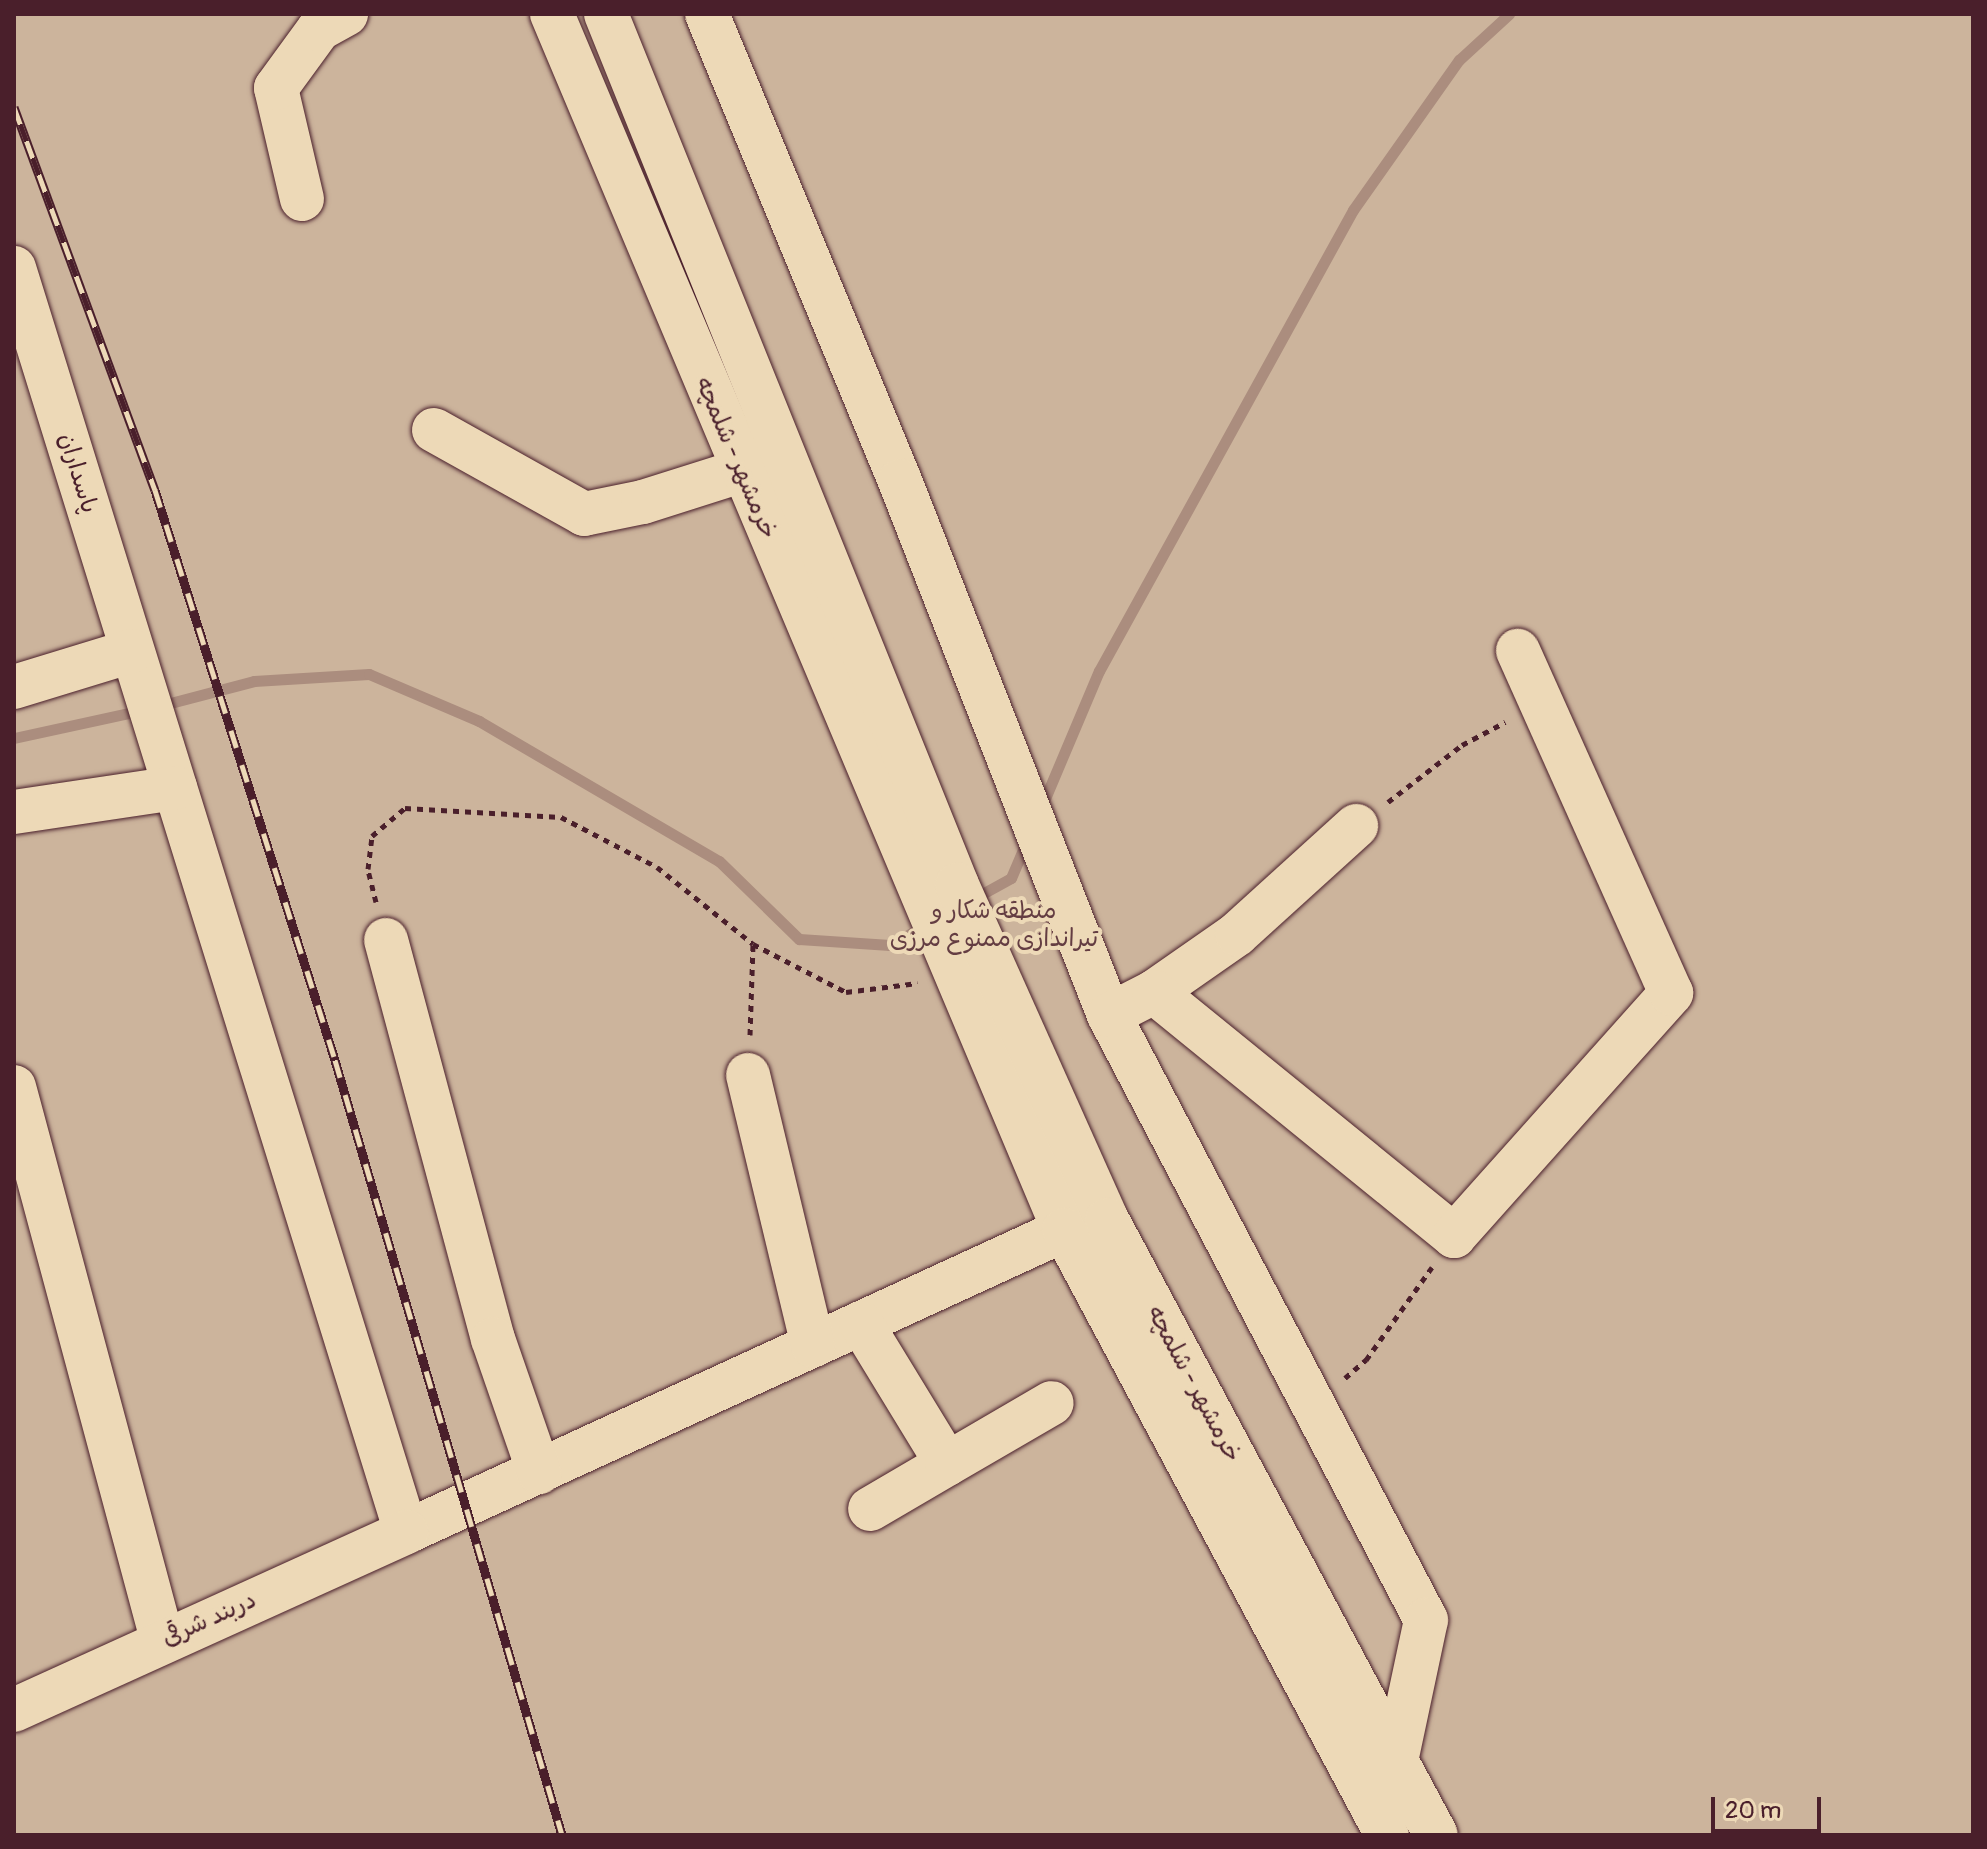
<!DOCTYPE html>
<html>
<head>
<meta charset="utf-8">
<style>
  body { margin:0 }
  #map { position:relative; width:1987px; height:1849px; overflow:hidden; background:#e6d2b1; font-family:Pangolin,"Playpen Sans Arabic",sans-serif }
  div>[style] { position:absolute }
  .green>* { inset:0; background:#ccb49c; transform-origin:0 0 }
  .stream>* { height:11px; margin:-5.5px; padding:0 5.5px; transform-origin:5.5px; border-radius:5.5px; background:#ab8d7e }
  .path>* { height:5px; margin-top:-2.5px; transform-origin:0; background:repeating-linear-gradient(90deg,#4a1f2b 0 6px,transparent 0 12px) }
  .roads { filter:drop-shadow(0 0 2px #4a1f2b) drop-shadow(0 0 2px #4a1f2b) }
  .minor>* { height:44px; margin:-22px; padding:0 22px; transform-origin:22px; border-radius:22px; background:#edd9b7 }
  .highway>* { height:44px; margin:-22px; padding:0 22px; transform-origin:22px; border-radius:22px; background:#edd9b7 }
  .rail>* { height:9px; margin-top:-4.5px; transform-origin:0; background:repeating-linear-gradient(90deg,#edd9b7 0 18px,#4a1f2b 0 36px); box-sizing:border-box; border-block:2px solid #4a1f2b }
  span { translate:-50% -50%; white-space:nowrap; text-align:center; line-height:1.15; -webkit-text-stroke:8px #edd9b7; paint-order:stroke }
  .street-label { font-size:24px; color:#4a1f2b }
  .park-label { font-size:24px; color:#643d42 }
  .frame { position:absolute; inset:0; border:16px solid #4a1f2b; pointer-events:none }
  .scale { position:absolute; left:1711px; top:1797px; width:110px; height:36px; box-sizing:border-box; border:4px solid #4a1f2b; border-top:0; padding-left:10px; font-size:24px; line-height:28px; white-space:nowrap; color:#4a1f2b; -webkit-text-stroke:6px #edd9b7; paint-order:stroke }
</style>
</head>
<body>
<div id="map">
  <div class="green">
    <div style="left:14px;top:14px;width:1959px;height:1821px"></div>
  </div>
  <div class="stream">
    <div style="left:159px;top:706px;width:98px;rotate:-14.7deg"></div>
    <div style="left:254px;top:681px;width:115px;rotate:-3.5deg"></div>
    <div style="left:369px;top:674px;width:120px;rotate:23.1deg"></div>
    <div style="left:479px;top:721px;width:278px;rotate:30.3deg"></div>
    <div style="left:719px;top:861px;width:112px;rotate:44.3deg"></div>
    <div style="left:799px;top:939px;width:91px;rotate:3.8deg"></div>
    <div style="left:890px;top:945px;width:41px;rotate:-29.1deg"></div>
    <div style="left:14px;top:738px;width:131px;rotate:-12.3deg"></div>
    <div style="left:1041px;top:808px;width:149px;rotate:-67.1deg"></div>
    <div style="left:1099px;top:671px;width:526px;rotate:-61.15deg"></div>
    <div style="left:1353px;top:210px;width:184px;rotate:-54.8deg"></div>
    <div style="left:1459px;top:60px;width:68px;rotate:-42.6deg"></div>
    <div style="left:973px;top:899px;width:43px;rotate:-28.9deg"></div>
    <div style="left:1011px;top:878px;width:43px;rotate:-67deg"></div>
  </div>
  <div class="path">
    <div style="left:1388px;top:802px;width:93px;rotate:-37.6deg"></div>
    <div style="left:1462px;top:745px;width:49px;rotate:-28.1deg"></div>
    <div style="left:376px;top:902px;width:34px;rotate:-104deg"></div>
    <div style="left:368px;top:869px;width:33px;rotate:-83deg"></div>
    <div style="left:372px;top:836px;width:43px;rotate:-40.3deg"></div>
    <div style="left:405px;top:808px;width:156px;rotate:3.3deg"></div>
    <div style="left:561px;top:817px;width:108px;rotate:27.5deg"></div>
    <div style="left:657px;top:867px;width:123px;rotate:38.7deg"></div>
    <div style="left:753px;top:944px;width:105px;rotate:27.3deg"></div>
    <div style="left:846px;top:992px;width:72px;rotate:-7.2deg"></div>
    <div style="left:750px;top:1035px;width:91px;rotate:-88.1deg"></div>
    <div style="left:1345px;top:1378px;width:28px;rotate:-41deg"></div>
    <div style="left:1366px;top:1360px;width:114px;rotate:-54.6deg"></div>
  </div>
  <div class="roads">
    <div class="minor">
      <div style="left:707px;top:14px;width:505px;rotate:67.55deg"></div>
      <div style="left:900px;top:481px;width:573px;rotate:68.63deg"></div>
      <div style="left:1109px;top:1015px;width:683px;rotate:62.35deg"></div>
      <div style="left:1426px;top:1620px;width:144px;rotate:102deg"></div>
      <div style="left:302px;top:199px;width:114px;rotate:-103.2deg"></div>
      <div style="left:276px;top:88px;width:73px;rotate:-53.9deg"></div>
      <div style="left:319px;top:29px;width:31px;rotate:-29deg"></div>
      <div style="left:14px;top:268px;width:1323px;rotate:72.77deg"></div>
      <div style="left:406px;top:1532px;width:724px;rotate:-24.65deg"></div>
      <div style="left:434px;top:430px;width:172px;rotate:29.2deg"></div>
      <div style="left:584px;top:514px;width:60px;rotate:-11.5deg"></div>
      <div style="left:643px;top:502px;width:103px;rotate:-17.6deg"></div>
      <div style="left:14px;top:687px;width:123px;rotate:-17deg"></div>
      <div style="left:14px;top:812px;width:163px;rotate:-8.5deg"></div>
      <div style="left:386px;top:940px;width:413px;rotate:75deg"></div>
      <div style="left:493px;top:1339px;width:141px;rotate:70.9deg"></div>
      <div style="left:1154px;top:992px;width:101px;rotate:-34.9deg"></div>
      <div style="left:1237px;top:934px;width:161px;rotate:-42.2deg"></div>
      <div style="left:1109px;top:1015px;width:51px;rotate:-27.1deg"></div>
      <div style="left:1154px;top:992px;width:387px;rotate:39.1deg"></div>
      <div style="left:1454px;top:1236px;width:326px;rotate:-48.2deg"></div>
      <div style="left:1671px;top:993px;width:375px;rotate:-114.1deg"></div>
      <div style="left:748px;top:1075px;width:278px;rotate:76.5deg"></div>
      <div style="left:14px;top:1087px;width:571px;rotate:74.99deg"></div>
      <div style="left:861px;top:1323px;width:165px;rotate:58.6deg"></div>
      <div style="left:947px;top:1464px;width:89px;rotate:149.7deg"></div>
      <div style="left:947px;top:1464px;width:121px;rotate:-30.2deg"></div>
      <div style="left:14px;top:1710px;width:431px;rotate:-24.4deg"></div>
    </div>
    <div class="highway">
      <div style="left:552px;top:14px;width:1319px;rotate:67.17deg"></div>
      <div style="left:1064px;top:1230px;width:686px;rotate:61.9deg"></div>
      <div style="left:606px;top:14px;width:939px;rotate:68.05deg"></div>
      <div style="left:957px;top:885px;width:367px;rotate:65.9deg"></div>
      <div style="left:1107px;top:1220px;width:697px;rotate:61.86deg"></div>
    </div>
  </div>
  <div class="rail">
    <div style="left:14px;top:107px;width:408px;rotate:69.8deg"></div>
    <div style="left:155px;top:490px;width:598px;rotate:72.47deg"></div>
    <div style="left:335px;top:1060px;width:808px;rotate:73.67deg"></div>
  </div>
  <div class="street-label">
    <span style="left:736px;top:458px;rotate:67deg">خرمشهر - شلمچه</span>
    <span style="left:78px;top:473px;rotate:73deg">پاسداران</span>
    <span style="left:1194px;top:1384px;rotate:62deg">خرمشهر - شلمچه</span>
    <span style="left:209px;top:1619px;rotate:-24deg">دربند شرقی</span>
  </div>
  <div class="park-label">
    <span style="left:994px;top:925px">منطقه شکار و<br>تیراندازی ممنوع مرزی</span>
  </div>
  <div class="frame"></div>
  <div class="scale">20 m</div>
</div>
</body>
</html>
